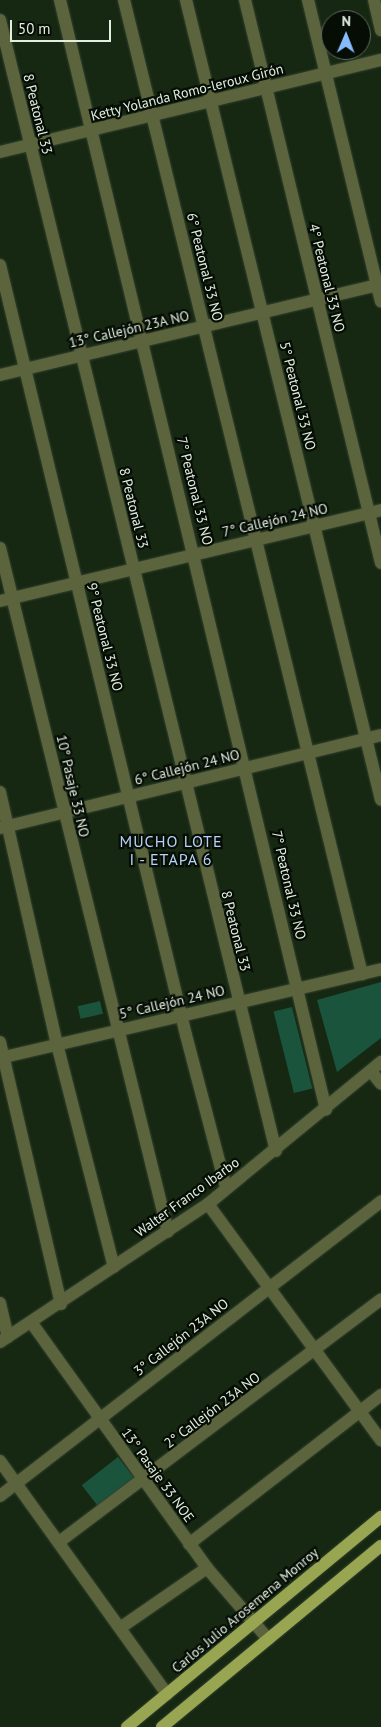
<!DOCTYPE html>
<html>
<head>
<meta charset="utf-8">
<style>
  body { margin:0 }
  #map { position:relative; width:381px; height:1727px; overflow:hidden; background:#162712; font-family:"PT Sans",sans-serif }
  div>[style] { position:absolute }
  .building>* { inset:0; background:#1b543d; transform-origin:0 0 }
  .roads { filter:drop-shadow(0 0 1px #33432f) drop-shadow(0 0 1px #33432f) }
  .minor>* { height:12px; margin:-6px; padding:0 6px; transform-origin:6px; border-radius:6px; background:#5c643d }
  .major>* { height:12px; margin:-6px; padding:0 6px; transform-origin:6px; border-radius:6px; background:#98a652 }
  span { translate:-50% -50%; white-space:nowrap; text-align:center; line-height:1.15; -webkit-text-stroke:4.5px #060d05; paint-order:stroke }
  .street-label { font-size:14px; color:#e2eee0 }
  .quarter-label { font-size:16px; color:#b6d3f7; letter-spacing:1px }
  .north { position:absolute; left:321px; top:10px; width:50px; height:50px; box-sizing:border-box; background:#060d05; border:1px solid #5e675d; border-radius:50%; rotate:1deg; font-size:14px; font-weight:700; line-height:20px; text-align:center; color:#e2eee0 }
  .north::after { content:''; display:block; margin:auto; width:18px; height:22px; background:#88bbfc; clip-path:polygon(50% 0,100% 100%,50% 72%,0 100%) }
  .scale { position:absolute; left:10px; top:20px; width:101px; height:22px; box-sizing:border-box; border:2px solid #e2eee0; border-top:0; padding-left:6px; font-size:15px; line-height:18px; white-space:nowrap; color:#e2eee0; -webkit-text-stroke:4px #060d05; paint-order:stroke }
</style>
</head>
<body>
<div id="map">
  <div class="building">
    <div style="clip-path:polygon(381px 982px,381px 1038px,337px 1072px,317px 1000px)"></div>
    <div style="left:100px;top:1001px;width:13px;height:23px;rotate:77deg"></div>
    <div style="left:292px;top:1007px;width:84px;height:19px;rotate:76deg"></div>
    <div style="left:118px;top:1457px;width:28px;height:46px;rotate:52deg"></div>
  </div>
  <div class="roads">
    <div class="minor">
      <div style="left:60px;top:0;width:1141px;rotate:76.52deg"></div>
      <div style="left:124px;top:0;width:1003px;rotate:76.27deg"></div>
      <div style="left:186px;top:0;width:823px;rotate:76.3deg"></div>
      <div style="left:245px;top:0;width:579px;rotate:76.42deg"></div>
      <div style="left:308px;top:0;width:310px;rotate:76.4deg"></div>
      <div style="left:374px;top:0;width:31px;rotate:77deg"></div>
      <div style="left:0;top:20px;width:1164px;rotate:76.29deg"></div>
      <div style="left:0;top:152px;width:392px;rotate:-13.6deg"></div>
      <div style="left:0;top:265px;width:792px;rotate:76.42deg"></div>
      <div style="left:186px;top:1035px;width:158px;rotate:75.3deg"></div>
      <div style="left:0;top:375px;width:392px;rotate:-13.4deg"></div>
      <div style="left:0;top:548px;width:704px;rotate:76.2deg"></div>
      <div style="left:0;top:601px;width:392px;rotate:-13.4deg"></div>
      <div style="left:0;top:792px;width:258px;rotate:77.3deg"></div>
      <div style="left:57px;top:1044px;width:230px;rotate:75.7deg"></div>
      <div style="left:0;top:828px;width:392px;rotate:-13.7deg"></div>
      <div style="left:0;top:1042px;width:269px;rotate:76.9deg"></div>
      <div style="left:0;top:1058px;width:391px;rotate:-13.1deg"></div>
      <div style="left:371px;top:1071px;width:16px;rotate:52deg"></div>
      <div style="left:208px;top:1204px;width:293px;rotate:53.8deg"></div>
      <div style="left:0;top:1303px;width:35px;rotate:77deg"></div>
      <div style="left:31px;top:1322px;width:302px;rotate:54.4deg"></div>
      <div style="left:207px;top:1568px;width:94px;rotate:49.3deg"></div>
      <div style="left:0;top:1342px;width:250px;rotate:-33.6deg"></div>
      <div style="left:208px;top:1204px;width:224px;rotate:-39.4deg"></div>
      <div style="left:0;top:1461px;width:287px;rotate:54.4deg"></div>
      <div style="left:0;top:1496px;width:482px;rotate:-37.7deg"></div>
      <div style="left:59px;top:1542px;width:403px;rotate:-37deg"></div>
      <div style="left:189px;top:1544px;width:243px;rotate:-37.8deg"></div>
      <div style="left:120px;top:1628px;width:106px;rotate:-34.6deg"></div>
    </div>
    <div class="major">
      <div style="left:127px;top:1727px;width:330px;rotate:-39.6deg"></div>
      <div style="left:162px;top:1727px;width:284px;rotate:-39.6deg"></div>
    </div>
  </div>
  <div class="street-label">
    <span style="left:187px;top:92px;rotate:-14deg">Ketty Yolanda Romo-leroux Girón</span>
    <span style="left:38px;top:114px;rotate:76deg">8 Peatonal 33</span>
    <span style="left:205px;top:267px;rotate:76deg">6° Peatonal 33 NO</span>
    <span style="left:327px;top:278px;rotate:76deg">4° Peatonal 33 NO</span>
    <span style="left:129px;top:329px;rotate:-13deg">13° Callejón 23A NO</span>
    <span style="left:298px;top:396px;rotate:76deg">5° Peatonal 33 NO</span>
    <span style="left:195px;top:491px;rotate:76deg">7° Peatonal 33 NO</span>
    <span style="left:134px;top:508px;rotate:76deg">8 Peatonal 33</span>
    <span style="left:275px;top:520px;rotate:-13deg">7° Callejón 24 NO</span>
    <span style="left:105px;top:637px;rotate:76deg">9° Peatonal 33 NO</span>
    <span style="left:187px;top:767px;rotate:-14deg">6° Callejón 24 NO</span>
    <span style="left:73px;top:786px;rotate:77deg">10° Pasaje 33 NO</span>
    <span style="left:289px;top:885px;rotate:77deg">7° Peatonal 33 NO</span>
    <span style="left:236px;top:931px;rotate:76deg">8 Peatonal 33</span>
    <span style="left:172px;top:1002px;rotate:-13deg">5° Callejón 24 NO</span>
    <span style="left:187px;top:1197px;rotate:-36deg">Walter Franco Ibarbo</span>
    <span style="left:181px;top:1337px;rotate:-38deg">3° Callejón 23A NO</span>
    <span style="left:212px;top:1410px;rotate:-37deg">2° Callejón 23A NO</span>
    <span style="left:158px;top:1475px;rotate:54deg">13° Pasaje 33 NOE</span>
    <span style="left:245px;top:1610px;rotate:-40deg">Carlos Julio Arosemena Monroy</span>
  </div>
  <div class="quarter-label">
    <span style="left:171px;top:850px">MUCHO LOTE<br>I - ETAPA 6</span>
  </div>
  <div class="north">N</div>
  <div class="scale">50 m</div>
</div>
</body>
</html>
